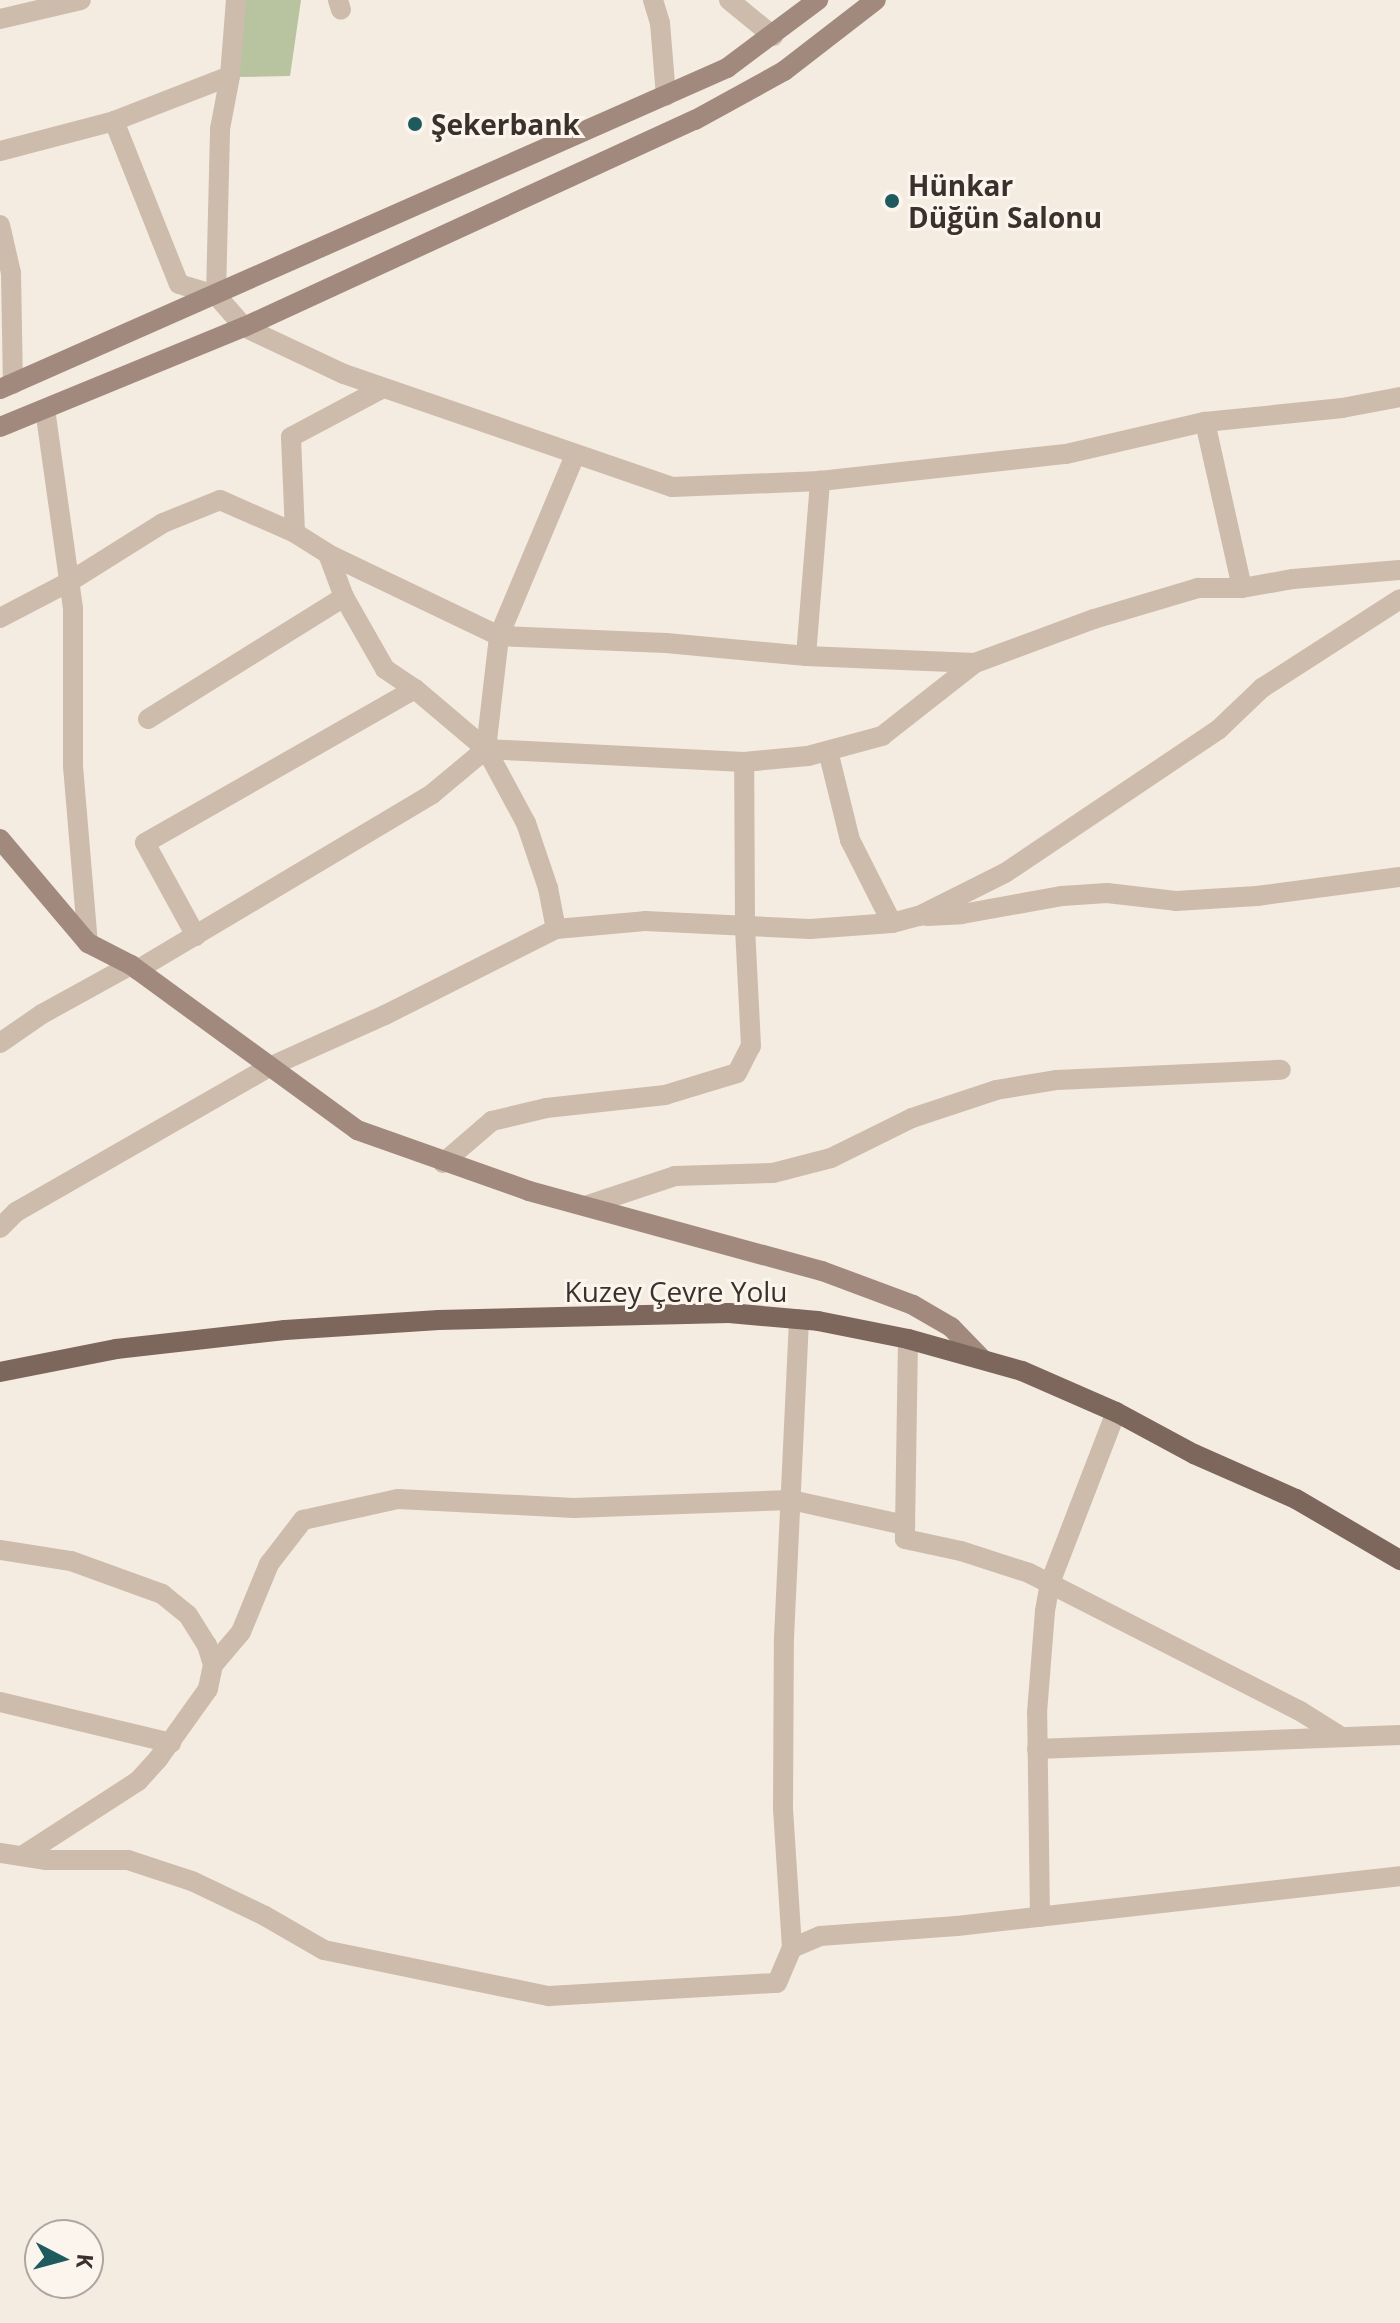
<!DOCTYPE html>
<html>
<head>
<meta charset="utf-8">
<style>
  body { margin:0 }
  #map { position:relative; width:1400px; height:2323px; overflow:hidden; background:#f4ebe1; font-family:"Open Sans",sans-serif }
  div>[style] { position:absolute }
  .green>* { inset:0; background:#b8c4a0 }
  .street>* { height:20px; margin:-10px; padding:0 10px; transform-origin:10px; border-radius:10px; background:#cdbbac }
  .secondary>* { height:20px; margin:-10px; padding:0 10px; transform-origin:10px; border-radius:10px; background:#a18a7d }
  .primary>* { height:20px; margin:-10px; padding:0 10px; transform-origin:10px; border-radius:10px; background:#7d675c }
  .dots>* { width:22px; height:22px; translate:-50% -50%; box-sizing:border-box; border:4px solid #fbf5ee; border-radius:50% }
  span { translate:-50% -50%; white-space:nowrap; text-align:center; line-height:1.15; -webkit-text-stroke:6px #fbf5ee; paint-order:stroke }
  .poi-label { font-size:28px; color:#3b302b; font-weight:700 }
  .left { translate:0 -50%; text-align:left }
  .street-label { font-size:28px; color:#3b302b }
  .north { position:absolute; left:24px; top:2219px; width:80px; height:80px; box-sizing:border-box; background:#fbf5ee; border:2px solid #aea6a0; border-radius:50%; rotate:96deg; font-size:22px; font-weight:700; line-height:32px; text-align:center; color:#3b302b }
  .north::after { content:''; display:block; margin:auto; width:28px; height:36px; background:#1f5a5e; clip-path:polygon(50% 0,100% 100%,50% 72%,0 100%) }
</style>
</head>
<body>
<div id="map">
  <div class="green">
    <div style="clip-path:polygon(242px 0,301px 0,290px 76px,237px 77px)"></div>
  </div>
  <div class="street">
    <div style="left:338px;top:0;width:10px;rotate:73deg"></div>
    <div style="left:653px;top:0;width:24px;rotate:73deg"></div>
    <div style="left:660px;top:23px;width:73px;rotate:85.3deg"></div>
    <div style="left:729px;top:0;width:57px;rotate:39.3deg"></div>
    <div style="left:0;top:19px;width:83px;rotate:-13.2deg"></div>
    <div style="left:114px;top:121px;width:175px;rotate:68.3deg"></div>
    <div style="left:179px;top:284px;width:39px;rotate:17deg"></div>
    <div style="left:216px;top:295px;width:43px;rotate:48.8deg"></div>
    <div style="left:244px;top:327px;width:110px;rotate:25.2deg"></div>
    <div style="left:344px;top:374px;width:347px;rotate:19deg"></div>
    <div style="left:672px;top:487px;width:148px;rotate:-2.3deg"></div>
    <div style="left:820px;top:481px;width:247px;rotate:-6.3deg"></div>
    <div style="left:1066px;top:454px;width:143px;rotate:-13deg"></div>
    <div style="left:1205px;top:422px;width:138px;rotate:-5.8deg"></div>
    <div style="left:1342px;top:408px;width:59px;rotate:-10.7deg"></div>
    <div style="left:0;top:151px;width:118px;rotate:-14.7deg"></div>
    <div style="left:114px;top:121px;width:124px;rotate:-21.2deg"></div>
    <div style="left:0;top:225px;width:49px;rotate:77.1deg"></div>
    <div style="left:11px;top:273px;width:111px;rotate:89deg"></div>
    <div style="left:216px;top:295px;width:166px;rotate:-88.6deg"></div>
    <div style="left:220px;top:129px;width:54px;rotate:-79.3deg"></div>
    <div style="left:230px;top:76px;width:76px;rotate:-85.5deg"></div>
    <div style="left:45px;top:409px;width:202px;rotate:82deg"></div>
    <div style="left:73px;top:609px;width:157px;rotate:90deg"></div>
    <div style="left:73px;top:766px;width:178px;rotate:85.2deg"></div>
    <div style="left:1205px;top:422px;width:170px;rotate:77.4deg"></div>
    <div style="left:295px;top:533px;width:96px;rotate:-92.4deg"></div>
    <div style="left:291px;top:437px;width:104px;rotate:-28deg"></div>
    <div style="left:328px;top:554px;width:46px;rotate:69.6deg"></div>
    <div style="left:344px;top:597px;width:83px;rotate:60.3deg"></div>
    <div style="left:385px;top:669px;width:36px;rotate:34deg"></div>
    <div style="left:415px;top:689px;width:93px;rotate:40.2deg"></div>
    <div style="left:486px;top:749px;width:84px;rotate:61.6deg"></div>
    <div style="left:526px;top:823px;width:69px;rotate:71.3deg"></div>
    <div style="left:548px;top:888px;width:42px;rotate:79deg"></div>
    <div style="left:0;top:618px;width:78px;rotate:-27.6deg"></div>
    <div style="left:69px;top:582px;width:111px;rotate:-32.1deg"></div>
    <div style="left:163px;top:523px;width:61px;rotate:-22deg"></div>
    <div style="left:220px;top:500px;width:82px;rotate:23.7deg"></div>
    <div style="left:295px;top:533px;width:39px;rotate:32deg"></div>
    <div style="left:328px;top:554px;width:190px;rotate:25.6deg"></div>
    <div style="left:499px;top:636px;width:167px;rotate:2.4deg"></div>
    <div style="left:666px;top:643px;width:141px;rotate:5.3deg"></div>
    <div style="left:806px;top:656px;width:169px;rotate:2.4deg"></div>
    <div style="left:975px;top:663px;width:127px;rotate:-20.3deg"></div>
    <div style="left:1094px;top:619px;width:109px;rotate:-16.6deg"></div>
    <div style="left:1198px;top:588px;width:44px"></div>
    <div style="left:1242px;top:588px;width:52px;rotate:-10deg"></div>
    <div style="left:1293px;top:579px;width:107px;rotate:-4.8deg"></div>
    <div style="left:806px;top:656px;width:176px;rotate:-85.4deg"></div>
    <div style="left:148px;top:719px;width:231px;rotate:-31.9deg"></div>
    <div style="left:486px;top:749px;width:114px;rotate:-83.4deg"></div>
    <div style="left:499px;top:636px;width:196px;rotate:-67.2deg"></div>
    <div style="left:828px;top:751px;width:92px;rotate:76.1deg"></div>
    <div style="left:850px;top:840px;width:93px;rotate:63.2deg"></div>
    <div style="left:927px;top:916px;width:35px;rotate:-3deg"></div>
    <div style="left:962px;top:914px;width:102px;rotate:-10.2deg"></div>
    <div style="left:1062px;top:896px;width:45px;rotate:-3.8deg"></div>
    <div style="left:1107px;top:893px;width:69px;rotate:6.6deg"></div>
    <div style="left:1176px;top:901px;width:81px;rotate:-3.5deg"></div>
    <div style="left:1257px;top:896px;width:144px;rotate:-7.6deg"></div>
    <div style="left:196px;top:936px;width:106px;rotate:-118.7deg"></div>
    <div style="left:145px;top:843px;width:311px;rotate:-29.7deg"></div>
    <div style="left:137px;top:970px;width:344px;rotate:-30.8deg"></div>
    <div style="left:432px;top:794px;width:70px;rotate:-39.8deg"></div>
    <div style="left:486px;top:749px;width:258px;rotate:2.9deg"></div>
    <div style="left:744px;top:762px;width:64px;rotate:-5.4deg"></div>
    <div style="left:808px;top:756px;width:77px;rotate:-15.1deg"></div>
    <div style="left:882px;top:736px;width:118px;rotate:-38.1deg"></div>
    <div style="left:0;top:1043px;width:51px;rotate:-34.6deg"></div>
    <div style="left:42px;top:1014px;width:102px;rotate:-28.8deg"></div>
    <div style="left:443px;top:1163px;width:65px;rotate:-40.6deg"></div>
    <div style="left:492px;top:1121px;width:56px;rotate:-13.5deg"></div>
    <div style="left:546px;top:1108px;width:120px;rotate:-6.2deg"></div>
    <div style="left:665px;top:1095px;width:75px;rotate:-17deg"></div>
    <div style="left:737px;top:1073px;width:30px;rotate:-63deg"></div>
    <div style="left:751px;top:1046px;width:120px;rotate:-92.9deg"></div>
    <div style="left:745px;top:926px;width:164px;rotate:-90.3deg"></div>
    <div style="left:585px;top:1206px;width:95px;rotate:-18.4deg"></div>
    <div style="left:675px;top:1176px;width:98px;rotate:-1.8deg"></div>
    <div style="left:773px;top:1173px;width:60px;rotate:-14.5deg"></div>
    <div style="left:831px;top:1158px;width:90px;rotate:-26.3deg"></div>
    <div style="left:912px;top:1118px;width:89px;rotate:-18.4deg"></div>
    <div style="left:996px;top:1090px;width:62px;rotate:-9.3deg"></div>
    <div style="left:1057px;top:1080px;width:224px;rotate:-2.6deg"></div>
    <div style="left:0;top:1228px;width:23px;rotate:-45deg"></div>
    <div style="left:16px;top:1212px;width:289px;rotate:-29.8deg"></div>
    <div style="left:267px;top:1068px;width:129px;rotate:-24.2deg"></div>
    <div style="left:385px;top:1015px;width:191px;rotate:-26.7deg"></div>
    <div style="left:556px;top:929px;width:89px;rotate:-5.1deg"></div>
    <div style="left:645px;top:921px;width:165px;rotate:2.8deg"></div>
    <div style="left:810px;top:929px;width:82px;rotate:-4.2deg"></div>
    <div style="left:892px;top:923px;width:28px;rotate:-15deg"></div>
    <div style="left:919px;top:916px;width:96px;rotate:-26.6deg"></div>
    <div style="left:1005px;top:873px;width:257px;rotate:-33.9deg"></div>
    <div style="left:1218px;top:730px;width:61px;rotate:-43.7deg"></div>
    <div style="left:1262px;top:688px;width:164px;rotate:-32.8deg"></div>
    <div style="left:908px;top:1339px;width:200px;rotate:90.9deg"></div>
    <div style="left:905px;top:1539px;width:57px;rotate:12.1deg"></div>
    <div style="left:961px;top:1551px;width:71px;rotate:17.9deg"></div>
    <div style="left:1029px;top:1573px;width:304px;rotate:27deg"></div>
    <div style="left:1300px;top:1711px;width:47px;rotate:32deg"></div>
    <div style="left:0;top:1550px;width:72px;rotate:8.8deg"></div>
    <div style="left:71px;top:1561px;width:97px;rotate:19.9deg"></div>
    <div style="left:162px;top:1594px;width:33px;rotate:39deg"></div>
    <div style="left:188px;top:1615px;width:36px;rotate:58deg"></div>
    <div style="left:207px;top:1645px;width:21px;rotate:73deg"></div>
    <div style="left:213px;top:1665px;width:25px;rotate:102deg"></div>
    <div style="left:208px;top:1689px;width:86px;rotate:125.5deg"></div>
    <div style="left:158px;top:1759px;width:30px;rotate:132deg"></div>
    <div style="left:138px;top:1781px;width:138px;rotate:147.1deg"></div>
    <div style="left:213px;top:1665px;width:43px;rotate:-49.7deg"></div>
    <div style="left:241px;top:1632px;width:74px;rotate:-67.6deg"></div>
    <div style="left:269px;top:1564px;width:56px;rotate:-52.3deg"></div>
    <div style="left:303px;top:1520px;width:97px;rotate:-12.5deg"></div>
    <div style="left:398px;top:1499px;width:176px;rotate:2.9deg"></div>
    <div style="left:574px;top:1508px;width:217px;rotate:-2.1deg"></div>
    <div style="left:791px;top:1500px;width:117px;rotate:12.4deg"></div>
    <div style="left:0;top:1702px;width:176px;rotate:13.5deg"></div>
    <div style="left:1037px;top:1749px;width:363px;rotate:-2.2deg"></div>
    <div style="left:0;top:1853px;width:47px;rotate:8.7deg"></div>
    <div style="left:46px;top:1860px;width:82px"></div>
    <div style="left:128px;top:1860px;width:67px;rotate:18.2deg"></div>
    <div style="left:192px;top:1881px;width:81px;rotate:25.6deg"></div>
    <div style="left:265px;top:1916px;width:68px;rotate:30deg"></div>
    <div style="left:324px;top:1950px;width:230px;rotate:11.6deg"></div>
    <div style="left:549px;top:1996px;width:228px;rotate:-3.3deg"></div>
    <div style="left:777px;top:1983px;width:38px;rotate:-67deg"></div>
    <div style="left:792px;top:1948px;width:30px;rotate:-23deg"></div>
    <div style="left:820px;top:1936px;width:137px;rotate:-4.2deg"></div>
    <div style="left:957px;top:1926px;width:446px;rotate:-6.4deg"></div>
    <div style="left:1040px;top:1917px;width:204px;rotate:-90.8deg"></div>
    <div style="left:1037px;top:1713px;width:102px;rotate:-85.5deg"></div>
    <div style="left:1045px;top:1611px;width:28px;rotate:-80deg"></div>
    <div style="left:1050px;top:1583px;width:183px;rotate:-68.9deg"></div>
    <div style="left:792px;top:1948px;width:139px;rotate:-93.7deg"></div>
    <div style="left:783px;top:1809px;width:171px;rotate:-89.7deg"></div>
    <div style="left:784px;top:1638px;width:319px;rotate:-87.3deg"></div>
  </div>
  <div class="secondary">
    <div style="left:0;top:389px;width:795px;rotate:-23.82deg"></div>
    <div style="left:727px;top:68px;width:114px;rotate:-36.8deg"></div>
    <div style="left:0;top:427px;width:264px;rotate:-22.3deg"></div>
    <div style="left:244px;top:327px;width:496px;rotate:-24.7deg"></div>
    <div style="left:695px;top:120px;width:102px;rotate:-28.8deg"></div>
    <div style="left:784px;top:71px;width:116px;rotate:-37.7deg"></div>
    <div style="left:0;top:839px;width:136px;rotate:49.8deg"></div>
    <div style="left:88px;top:943px;width:48px;rotate:27.1deg"></div>
    <div style="left:131px;top:965px;width:280px;rotate:36.1deg"></div>
    <div style="left:357px;top:1130px;width:182px;rotate:19.5deg"></div>
    <div style="left:529px;top:1191px;width:304px;rotate:15.3deg"></div>
    <div style="left:822px;top:1271px;width:97px;rotate:20.5deg"></div>
    <div style="left:913px;top:1305px;width:44px;rotate:30.1deg"></div>
    <div style="left:951px;top:1327px;width:45px;rotate:45.9deg"></div>
  </div>
  <div class="primary">
    <div style="left:0;top:1372px;width:118px;rotate:-11.2deg"></div>
    <div style="left:116px;top:1349px;width:170px;rotate:-6.4deg"></div>
    <div style="left:285px;top:1330px;width:154px;rotate:-3.7deg"></div>
    <div style="left:439px;top:1320px;width:290px;rotate:-1.4deg"></div>
    <div style="left:729px;top:1313px;width:89px;rotate:5.1deg"></div>
    <div style="left:818px;top:1321px;width:92px;rotate:11.3deg"></div>
    <div style="left:908px;top:1339px;width:118px;rotate:15.7deg"></div>
    <div style="left:1022px;top:1371px;width:103px;rotate:23.6deg"></div>
    <div style="left:1116px;top:1412px;width:89px;rotate:28.3deg"></div>
    <div style="left:1194px;top:1454px;width:111px;rotate:23.8deg"></div>
    <div style="left:1296px;top:1499px;width:121px;rotate:30.4deg"></div>
  </div>
  <div class="dots">
    <div style="left:415px;top:124px;background:#1f5a5e"></div>
    <div style="left:892px;top:201px;background:#1f5a5e"></div>
  </div>
  <div class="poi-label">
    <span class="left" style="left:431px;top:124px">Şekerbank</span>
    <span class="left" style="left:908px;top:201px">Hünkar<br>Düğün Salonu</span>
  </div>
  <div class="street-label">
    <span style="left:676px;top:1291px">Kuzey Çevre Yolu</span>
  </div>
  <div class="north">K</div>
</div>
</body>
</html>
